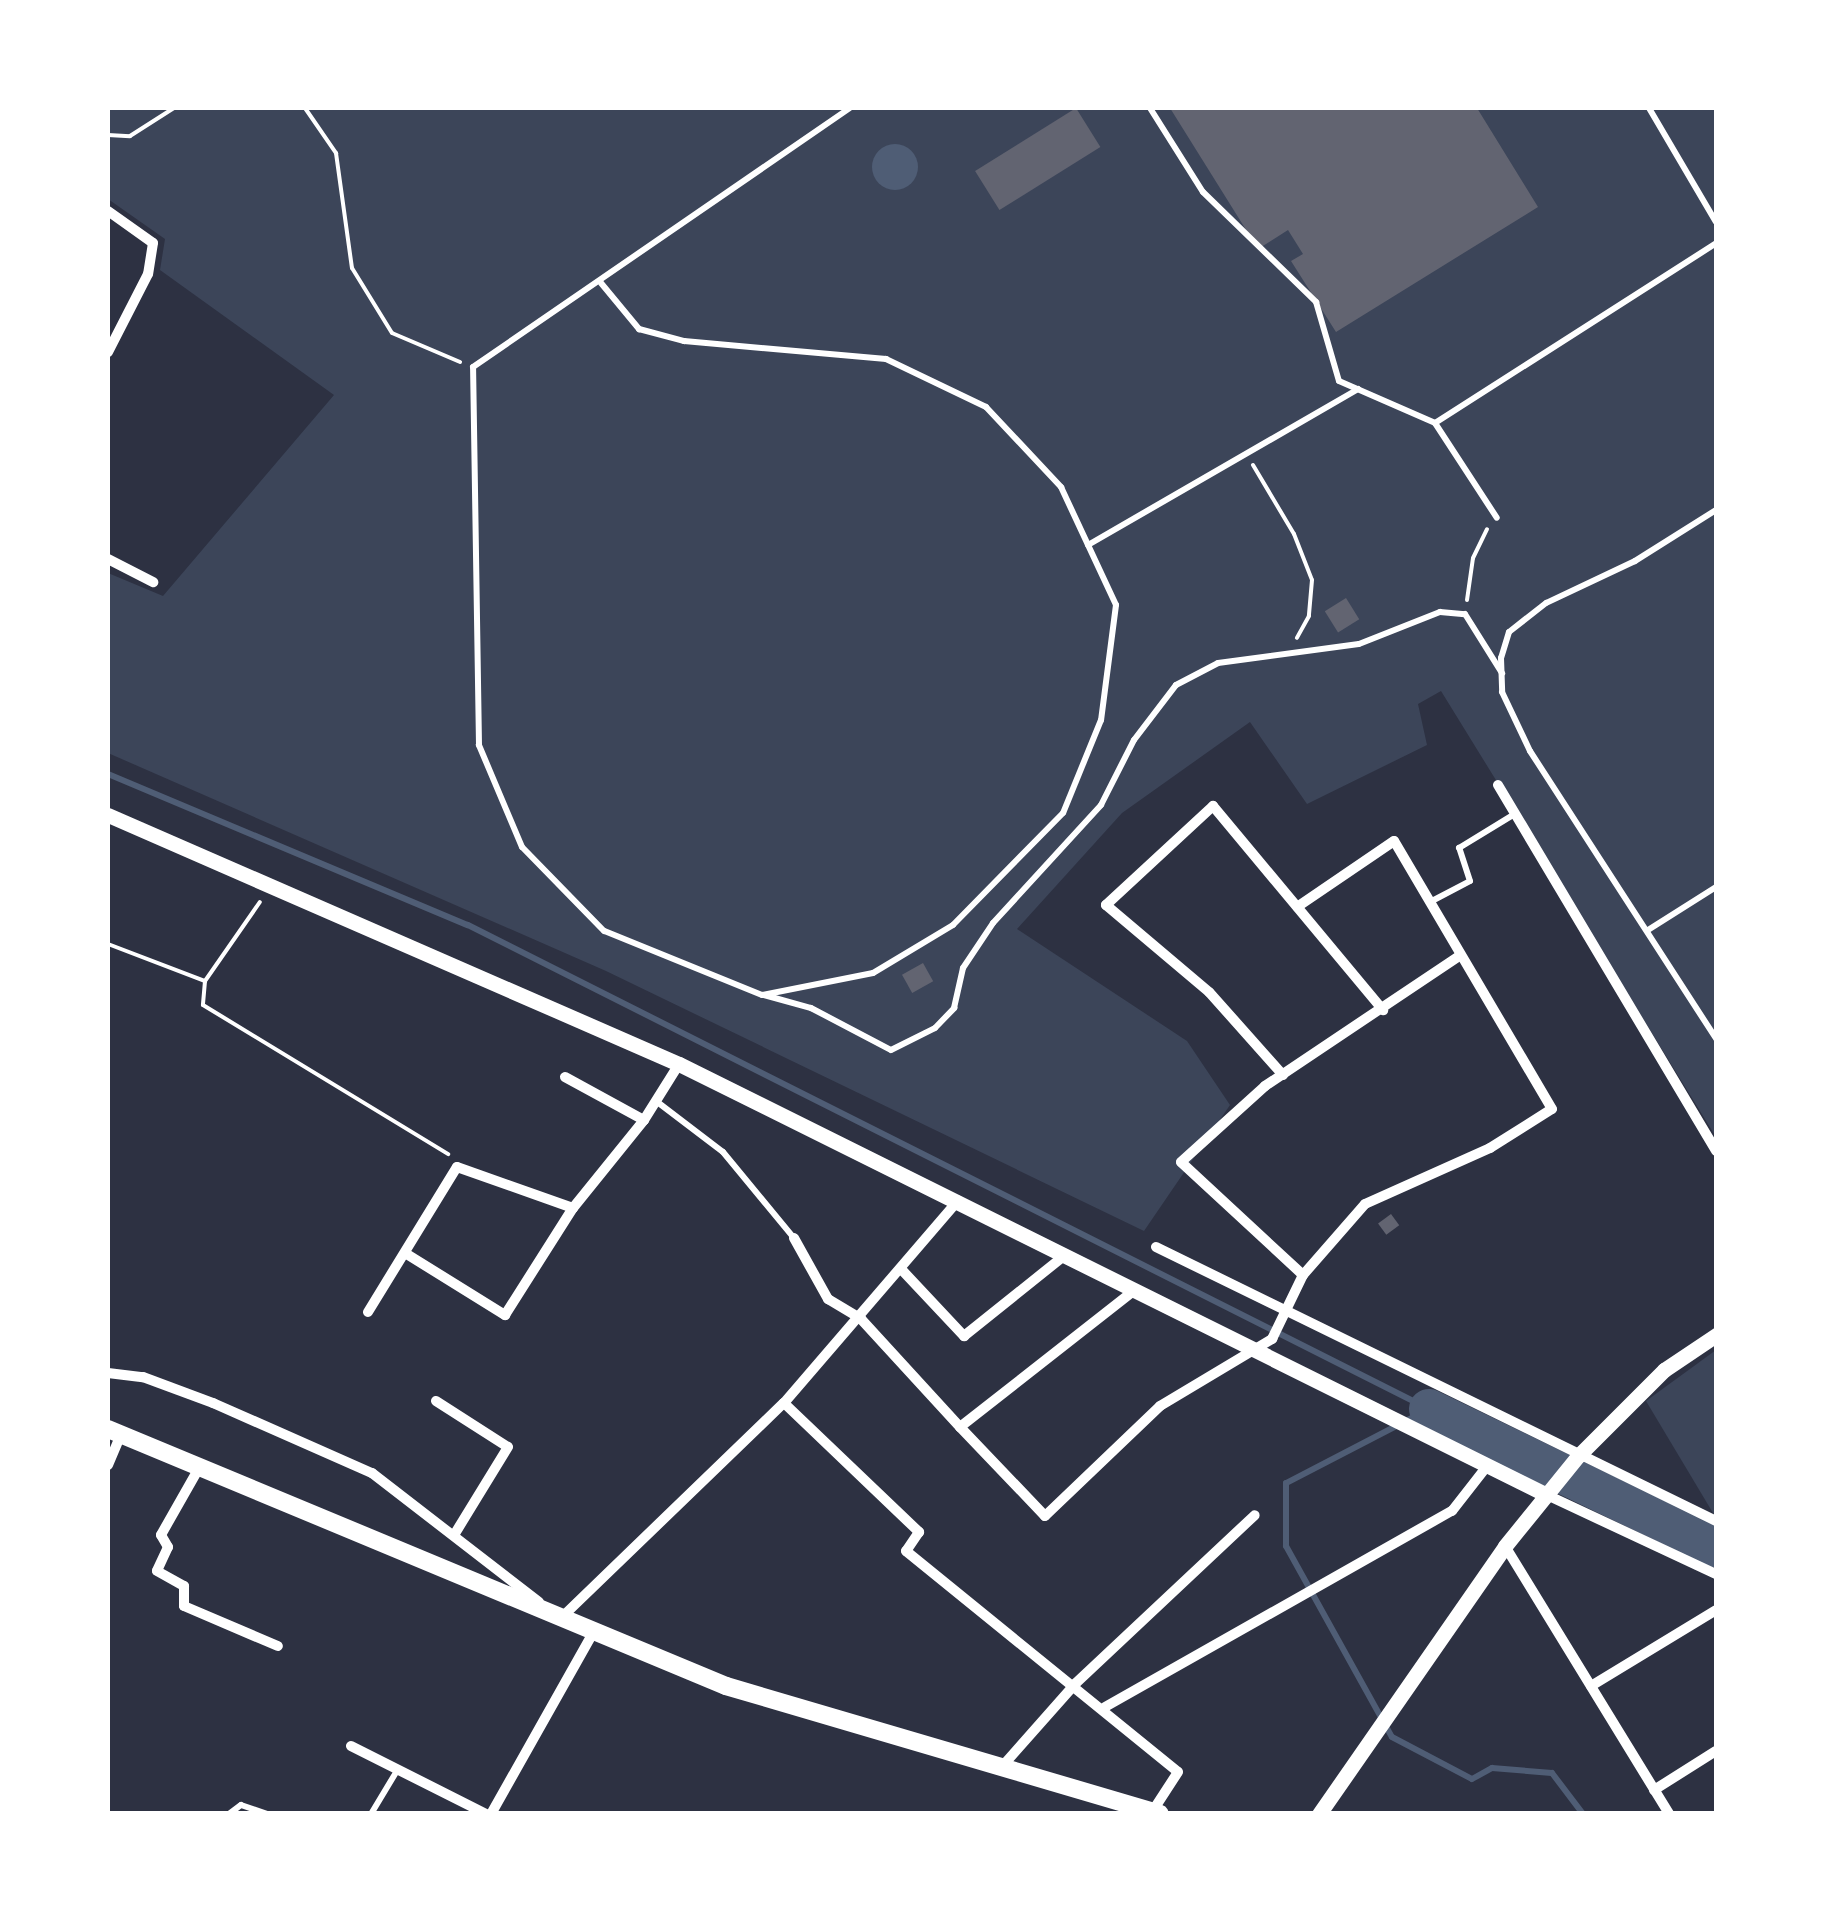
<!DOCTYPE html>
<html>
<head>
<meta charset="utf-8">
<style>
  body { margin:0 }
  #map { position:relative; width:1824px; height:1921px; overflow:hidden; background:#2d3142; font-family:"DejaVu Sans",sans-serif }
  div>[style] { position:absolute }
  .green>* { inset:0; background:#3c4559 }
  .water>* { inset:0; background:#4f5d75 }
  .round { border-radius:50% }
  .stream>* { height:6px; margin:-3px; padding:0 3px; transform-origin:3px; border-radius:3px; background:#4f5d75 }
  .river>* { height:40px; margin:-20px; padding:0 20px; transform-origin:20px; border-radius:20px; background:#4f5d75 }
  .building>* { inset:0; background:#626471; transform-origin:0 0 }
  .path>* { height:4px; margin:-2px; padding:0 2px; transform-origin:2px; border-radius:2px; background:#fff }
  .service>* { height:6px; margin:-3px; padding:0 3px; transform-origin:3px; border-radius:3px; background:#fff }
  .minor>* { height:10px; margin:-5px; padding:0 5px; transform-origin:5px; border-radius:5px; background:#fff }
  .tertiary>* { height:15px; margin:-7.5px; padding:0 7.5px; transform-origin:7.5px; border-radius:7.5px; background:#fff }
  .secondary>* { height:18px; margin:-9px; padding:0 9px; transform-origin:9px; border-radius:9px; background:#fff }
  span { translate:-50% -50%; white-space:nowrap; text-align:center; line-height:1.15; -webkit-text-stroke:10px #fff; paint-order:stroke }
  .frame { position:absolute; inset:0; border:110px solid #fff; pointer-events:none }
</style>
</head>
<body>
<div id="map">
  <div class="green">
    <div style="clip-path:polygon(108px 108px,1716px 108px,1716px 1137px,1441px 691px,1418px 704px,1427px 745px,1307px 804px,1250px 722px,1122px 813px,1017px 929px,1187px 1041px,1230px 1105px,1144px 1231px,606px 971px,108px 753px,108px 573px,163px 596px,334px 395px,160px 270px,165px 239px,108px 199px)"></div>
    <div style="clip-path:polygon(1716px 1350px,1716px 1518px,1646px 1401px)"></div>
  </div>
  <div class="water">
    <div class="round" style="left:872px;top:144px;width:46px;height:46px"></div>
  </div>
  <div class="stream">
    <div style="left:108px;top:774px;width:390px;rotate:22.8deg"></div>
    <div style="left:468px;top:925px;width:1076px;rotate:26.73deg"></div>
    <div style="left:1429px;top:1409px;width:161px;rotate:152.6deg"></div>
    <div style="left:1286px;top:1483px;width:63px;rotate:90deg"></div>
    <div style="left:1286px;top:1546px;width:218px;rotate:61deg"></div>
    <div style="left:1392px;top:1737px;width:90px;rotate:27.7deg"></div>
    <div style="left:1472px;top:1779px;width:23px;rotate:-29deg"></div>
    <div style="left:1492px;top:1768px;width:60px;rotate:4.8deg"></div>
    <div style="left:1552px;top:1773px;width:51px;rotate:52.9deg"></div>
  </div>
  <div class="river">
    <div style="left:1429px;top:1409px;width:319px;rotate:25.8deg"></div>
  </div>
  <div class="building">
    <div style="left:1076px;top:108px;width:46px;height:119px;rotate:58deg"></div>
    <div style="clip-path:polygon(1170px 108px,1477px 108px,1538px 207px,1336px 332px,1291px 261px,1303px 254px,1288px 230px,1258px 249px)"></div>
    <div style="left:1346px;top:598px;width:25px;height:25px;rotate:58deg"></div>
    <div style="left:923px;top:963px;width:21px;height:24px;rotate:61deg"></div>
    <div style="left:1391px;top:1214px;width:14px;height:16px;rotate:54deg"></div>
  </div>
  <div class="path">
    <div style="left:305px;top:108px;width:55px;rotate:55.4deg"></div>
    <div style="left:336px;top:153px;width:116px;rotate:82.1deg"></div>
    <div style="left:352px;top:268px;width:76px;rotate:58.4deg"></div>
    <div style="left:392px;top:333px;width:74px;rotate:23.1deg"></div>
    <div style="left:108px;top:135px;width:22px;rotate:3deg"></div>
    <div style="left:130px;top:136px;width:52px;rotate:-32.5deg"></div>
    <div style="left:1253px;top:465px;width:80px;rotate:59.3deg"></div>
    <div style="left:1294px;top:534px;width:49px;rotate:68.6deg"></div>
    <div style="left:1312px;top:580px;width:36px;rotate:95deg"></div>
    <div style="left:1309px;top:616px;width:25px;rotate:119deg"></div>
    <div style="left:1467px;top:600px;width:42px;rotate:-81.9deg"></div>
    <div style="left:1473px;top:558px;width:32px;rotate:-64deg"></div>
    <div style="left:108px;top:944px;width:104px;rotate:20.9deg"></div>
    <div style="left:205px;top:981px;width:96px;rotate:-55.2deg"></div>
    <div style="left:205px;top:981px;width:24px;rotate:95deg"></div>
    <div style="left:203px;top:1005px;width:287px;rotate:31.3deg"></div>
  </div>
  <div class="service">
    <div style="left:1150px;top:108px;width:99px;rotate:57.8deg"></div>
    <div style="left:1203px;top:192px;width:158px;rotate:44.2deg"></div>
    <div style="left:1316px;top:302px;width:82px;rotate:73.8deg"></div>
    <div style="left:1339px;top:381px;width:105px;rotate:23.6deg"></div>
    <div style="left:1435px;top:423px;width:113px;rotate:56.9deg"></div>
    <div style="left:1649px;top:108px;width:132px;rotate:59.6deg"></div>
    <div style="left:601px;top:283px;width:60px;rotate:50.4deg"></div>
    <div style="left:639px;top:329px;width:47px;rotate:14.9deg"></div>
    <div style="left:684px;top:341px;width:203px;rotate:5.1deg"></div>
    <div style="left:886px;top:359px;width:111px;rotate:25.6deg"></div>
    <div style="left:986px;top:407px;width:110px;rotate:46.8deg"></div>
    <div style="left:1061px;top:487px;width:130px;rotate:65deg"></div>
    <div style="left:1116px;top:605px;width:116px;rotate:97.4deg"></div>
    <div style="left:1101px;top:720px;width:100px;rotate:112.2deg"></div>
    <div style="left:1063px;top:813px;width:157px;rotate:134.5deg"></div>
    <div style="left:953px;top:925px;width:93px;rotate:149deg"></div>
    <div style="left:873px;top:973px;width:113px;rotate:168.8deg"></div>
    <div style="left:762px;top:995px;width:170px;rotate:-157.9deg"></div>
    <div style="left:604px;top:931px;width:117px;rotate:-134.3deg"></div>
    <div style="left:522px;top:847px;width:111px;rotate:-112.9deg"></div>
    <div style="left:479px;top:745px;width:378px;rotate:-90.9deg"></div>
    <div style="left:473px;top:367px;width:457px;rotate:-34.5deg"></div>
    <div style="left:1435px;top:423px;width:334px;rotate:-32.6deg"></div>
    <div style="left:1716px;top:510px;width:96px;rotate:147.8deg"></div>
    <div style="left:1635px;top:561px;width:98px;rotate:154.7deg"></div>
    <div style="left:1546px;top:603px;width:47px;rotate:141.9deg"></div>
    <div style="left:1509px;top:632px;width:27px;rotate:107deg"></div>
    <div style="left:1501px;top:658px;width:34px;rotate:88deg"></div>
    <div style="left:1502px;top:692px;width:65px;rotate:64.6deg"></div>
    <div style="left:1530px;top:751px;width:343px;rotate:57.1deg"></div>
    <div style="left:1088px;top:545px;width:312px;rotate:-30deg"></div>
    <div style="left:1430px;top:902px;width:45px;rotate:-27.7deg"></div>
    <div style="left:1470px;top:881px;width:35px;rotate:-108deg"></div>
    <div style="left:1459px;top:848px;width:63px;rotate:-31.4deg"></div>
    <div style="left:1648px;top:930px;width:80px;rotate:-32.3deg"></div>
    <div style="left:764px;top:995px;width:49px;rotate:15.5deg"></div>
    <div style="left:811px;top:1008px;width:90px;rotate:27.7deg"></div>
    <div style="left:891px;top:1050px;width:49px;rotate:-26.6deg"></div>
    <div style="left:935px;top:1028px;width:28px;rotate:-46deg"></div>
    <div style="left:954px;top:1008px;width:41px;rotate:-77.3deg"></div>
    <div style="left:963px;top:968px;width:54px;rotate:-56.3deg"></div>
    <div style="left:993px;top:923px;width:160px;rotate:-47.5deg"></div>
    <div style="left:1101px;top:805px;width:73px;rotate:-63.1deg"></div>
    <div style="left:1134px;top:740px;width:69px;rotate:-52.6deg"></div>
    <div style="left:1176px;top:685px;width:47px;rotate:-27.6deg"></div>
    <div style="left:1218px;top:663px;width:142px;rotate:-7.7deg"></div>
    <div style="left:1359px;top:644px;width:87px;rotate:-21.6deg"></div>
    <div style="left:1440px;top:612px;width:25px;rotate:5deg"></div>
    <div style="left:1465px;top:614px;width:70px;rotate:57.9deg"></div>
    <div style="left:656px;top:1101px;width:84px;rotate:37.3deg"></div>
    <div style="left:723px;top:1152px;width:112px;rotate:50.5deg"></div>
    <div style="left:229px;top:1814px;width:15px;rotate:-37deg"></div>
    <div style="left:241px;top:1805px;width:28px;rotate:19deg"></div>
    <div style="left:371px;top:1814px;width:52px;rotate:-59deg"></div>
  </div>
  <div class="minor">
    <div style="left:108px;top:211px;width:55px;rotate:35.4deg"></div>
    <div style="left:153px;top:243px;width:31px;rotate:99deg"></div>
    <div style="left:148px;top:274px;width:88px;rotate:117.1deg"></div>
    <div style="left:108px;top:559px;width:51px;rotate:27.1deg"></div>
    <div style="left:1498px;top:785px;width:426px;rotate:59.2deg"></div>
    <div style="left:1283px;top:1075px;width:111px;rotate:-131.7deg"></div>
    <div style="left:1209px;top:992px;width:135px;rotate:-139.8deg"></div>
    <div style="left:1106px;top:905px;width:146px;rotate:-42.8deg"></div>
    <div style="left:1213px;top:806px;width:266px;rotate:50.2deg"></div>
    <div style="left:565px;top:1077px;width:90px;rotate:28.6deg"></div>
    <div style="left:794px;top:1238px;width:70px;rotate:60.9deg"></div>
    <div style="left:828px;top:1299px;width:39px;rotate:31deg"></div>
    <div style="left:861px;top:1319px;width:147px;rotate:47.5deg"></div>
    <div style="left:960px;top:1427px;width:222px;rotate:-38.1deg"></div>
    <div style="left:1156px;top:1247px;width:623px;rotate:26.07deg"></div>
    <div style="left:405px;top:1253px;width:118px;rotate:31.8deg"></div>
    <div style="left:505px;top:1315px;width:127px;rotate:-57.6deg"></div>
    <div style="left:573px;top:1208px;width:113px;rotate:-51.1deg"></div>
    <div style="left:644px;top:1120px;width:66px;rotate:-58deg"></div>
    <div style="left:902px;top:1270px;width:91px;rotate:46.8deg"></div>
    <div style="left:964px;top:1336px;width:129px;rotate:-38.7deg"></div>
    <div style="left:1303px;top:1275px;width:166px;rotate:-137.2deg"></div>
    <div style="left:1181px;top:1162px;width:113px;rotate:-42.1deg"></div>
    <div style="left:1265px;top:1086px;width:234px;rotate:-33.8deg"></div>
    <div style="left:368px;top:1312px;width:170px;rotate:-58.5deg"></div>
    <div style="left:457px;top:1167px;width:123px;rotate:19.5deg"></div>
    <div style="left:108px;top:1373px;width:35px;rotate:7deg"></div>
    <div style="left:143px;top:1377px;width:75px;rotate:20.4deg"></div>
    <div style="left:213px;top:1403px;width:174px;rotate:23.8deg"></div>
    <div style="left:372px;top:1473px;width:211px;rotate:37.7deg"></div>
    <div style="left:436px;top:1401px;width:85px;rotate:32.6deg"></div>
    <div style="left:508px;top:1447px;width:103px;rotate:121.5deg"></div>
    <div style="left:784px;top:1403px;width:187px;rotate:43.7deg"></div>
    <div style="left:919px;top:1532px;width:23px;rotate:124deg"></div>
    <div style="left:906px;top:1551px;width:350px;rotate:39.1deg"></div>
    <div style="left:1178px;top:1772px;width:48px;rotate:123deg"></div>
    <div style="left:960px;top:1427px;width:123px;rotate:46.3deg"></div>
    <div style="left:1045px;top:1516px;width:159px;rotate:-43.7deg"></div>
    <div style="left:1160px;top:1406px;width:131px;rotate:-30.9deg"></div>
    <div style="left:1272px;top:1339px;width:71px;rotate:-64.2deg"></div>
    <div style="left:1303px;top:1275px;width:94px;rotate:-48.9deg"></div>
    <div style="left:1365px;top:1204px;width:137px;rotate:-24.1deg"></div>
    <div style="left:1490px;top:1148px;width:73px;rotate:-32.2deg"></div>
    <div style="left:1552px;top:1109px;width:311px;rotate:-120.5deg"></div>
    <div style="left:1394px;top:841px;width:117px;rotate:145.8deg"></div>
    <div style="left:108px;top:1465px;width:33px;rotate:-67deg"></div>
    <div style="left:199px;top:1468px;width:77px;rotate:119.6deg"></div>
    <div style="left:161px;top:1535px;width:14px;rotate:60deg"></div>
    <div style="left:168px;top:1547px;width:26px;rotate:115deg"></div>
    <div style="left:157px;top:1571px;width:31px;rotate:29deg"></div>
    <div style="left:184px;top:1586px;width:20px;rotate:90deg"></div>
    <div style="left:184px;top:1606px;width:102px;rotate:23.1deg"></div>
    <div style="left:1547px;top:1495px;width:187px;rotate:25.1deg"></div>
    <div style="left:1505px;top:1546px;width:314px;rotate:58.5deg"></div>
    <div style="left:560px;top:1619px;width:311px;rotate:-44deg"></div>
    <div style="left:784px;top:1403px;width:267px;rotate:-49.3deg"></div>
    <div style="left:1591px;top:1686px;width:146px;rotate:-31.3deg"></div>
    <div style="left:1105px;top:1707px;width:399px;rotate:-29.5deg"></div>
    <div style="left:1452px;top:1511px;width:58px;rotate:-52deg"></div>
    <div style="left:351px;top:1746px;width:151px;rotate:26.7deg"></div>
    <div style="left:999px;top:1770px;width:116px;rotate:-48.5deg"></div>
    <div style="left:1076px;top:1683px;width:245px;rotate:-43.2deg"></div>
    <div style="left:1654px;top:1790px;width:73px;rotate:-32.2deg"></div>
    <div style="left:491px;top:1814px;width:208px;rotate:-60.6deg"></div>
  </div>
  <div class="tertiary">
    <div style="left:108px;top:815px;width:623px;rotate:23.56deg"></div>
    <div style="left:679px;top:1064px;width:969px;rotate:26.41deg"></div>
    <div style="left:1319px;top:1814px;width:326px;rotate:-55.2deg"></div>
    <div style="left:1505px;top:1546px;width:116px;rotate:-51deg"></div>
    <div style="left:1578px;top:1456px;width:122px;rotate:-45deg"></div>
    <div style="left:1664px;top:1370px;width:63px;rotate:-33.9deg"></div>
  </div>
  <div class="secondary">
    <div style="left:108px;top:1429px;width:669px;rotate:22.58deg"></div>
    <div style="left:726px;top:1686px;width:452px;rotate:16.4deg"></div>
  </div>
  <div class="frame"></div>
</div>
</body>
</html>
